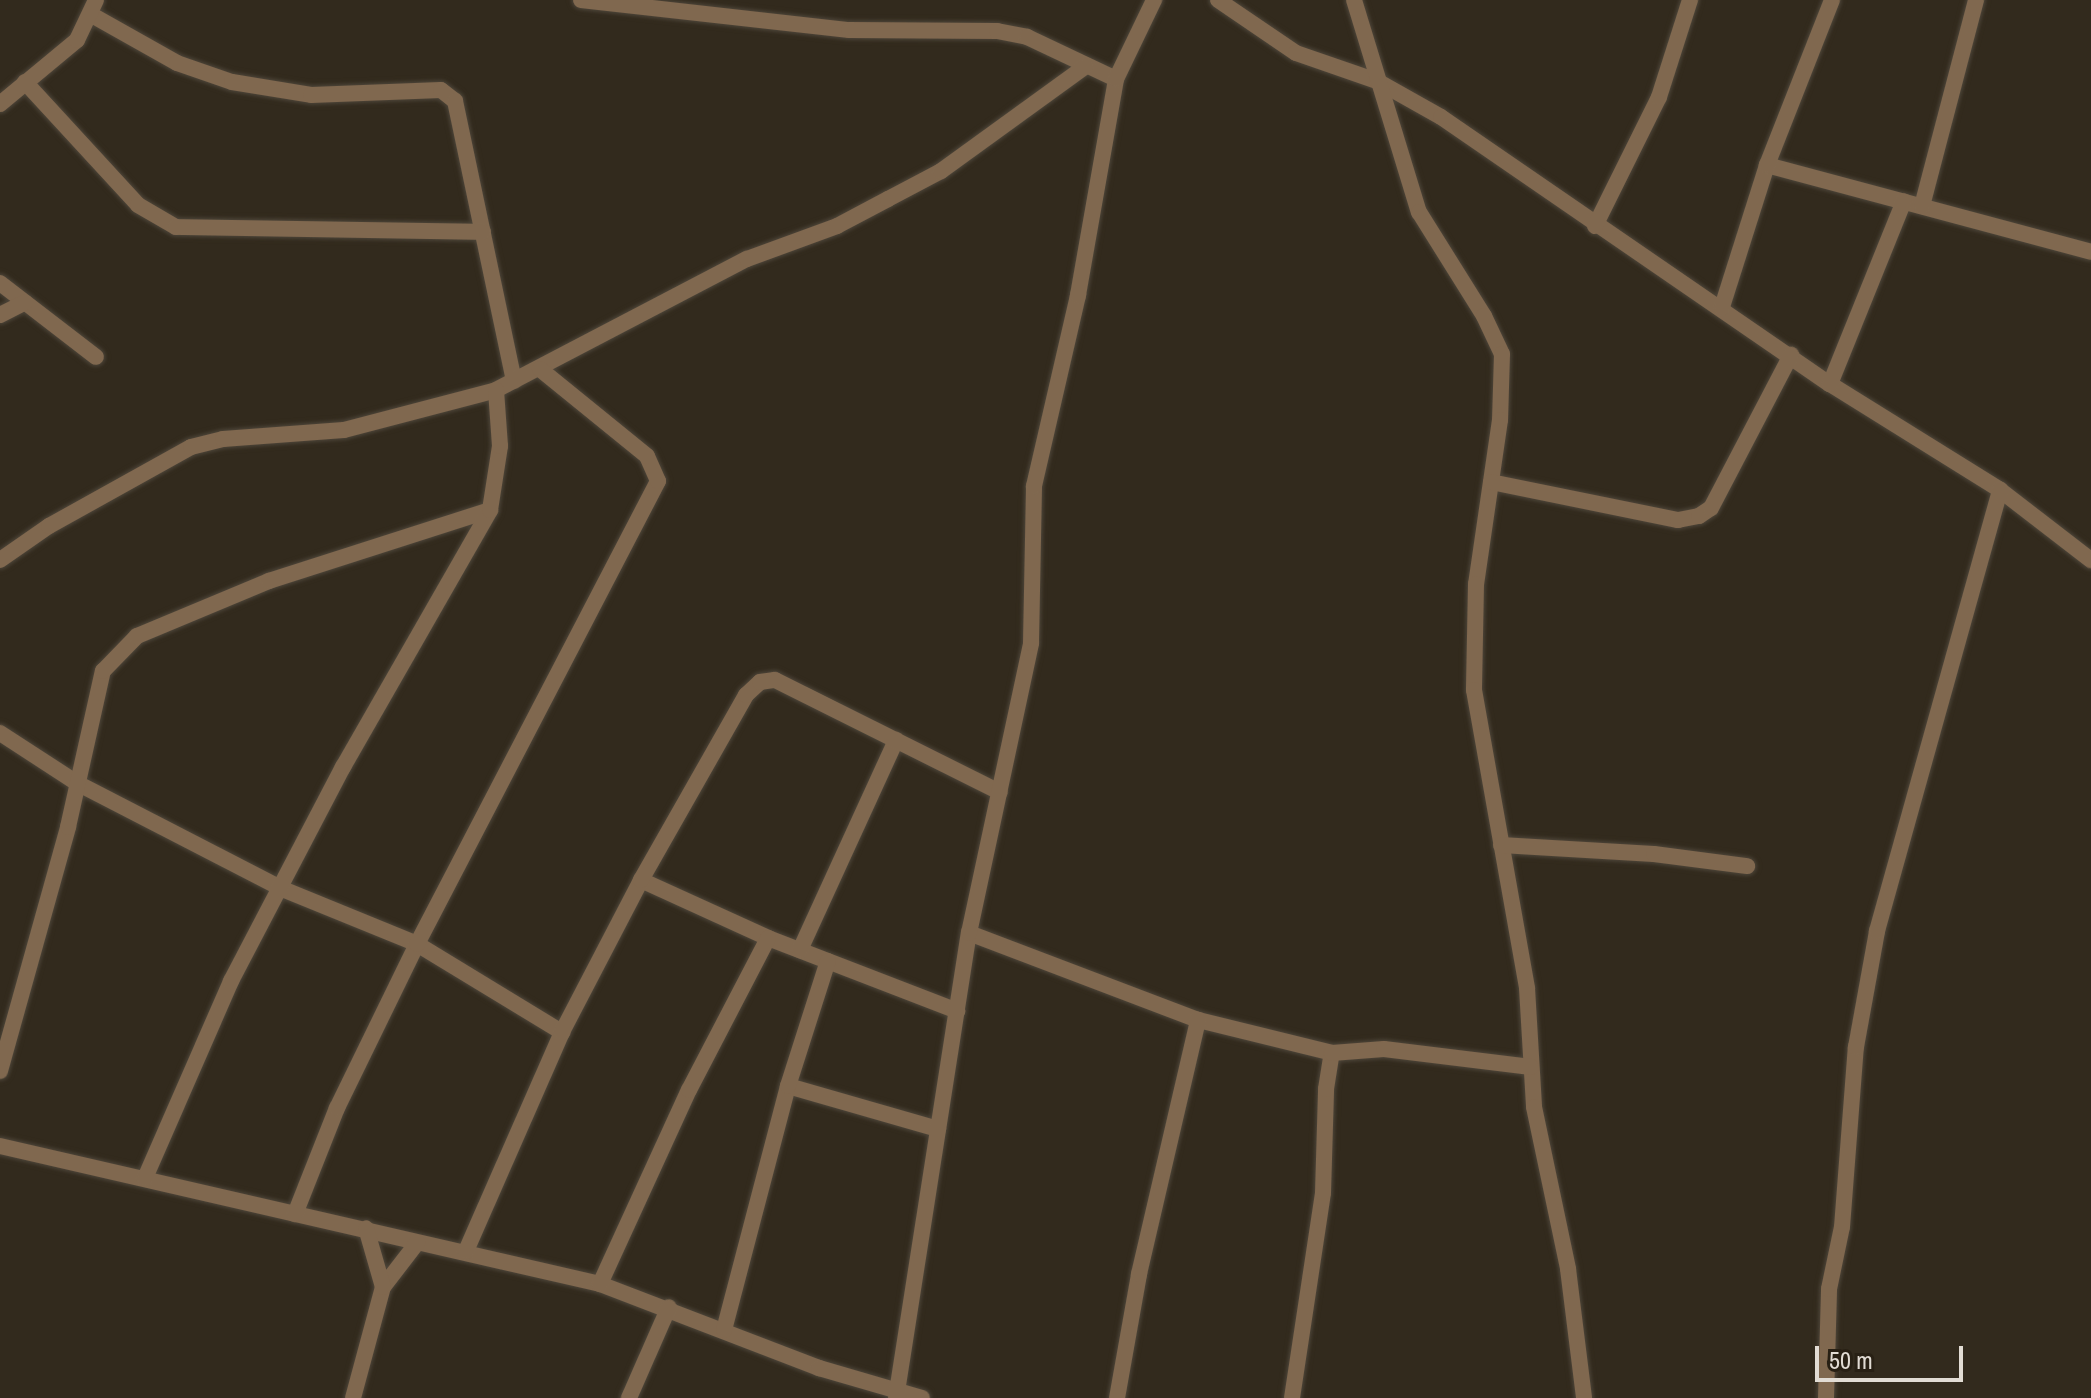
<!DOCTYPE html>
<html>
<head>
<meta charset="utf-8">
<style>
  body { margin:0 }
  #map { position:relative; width:2091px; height:1398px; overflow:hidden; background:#322a1d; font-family:"Archivo Narrow",sans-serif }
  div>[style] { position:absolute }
  .roads { filter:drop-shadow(0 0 2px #4e463a) drop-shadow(0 0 2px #4e463a) }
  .street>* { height:16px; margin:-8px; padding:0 8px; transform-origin:8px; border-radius:8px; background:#80684f }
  span { translate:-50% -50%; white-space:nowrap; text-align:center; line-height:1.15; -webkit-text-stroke:8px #282014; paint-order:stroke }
  .scale { position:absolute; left:1815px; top:1346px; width:148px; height:36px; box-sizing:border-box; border:4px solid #e2dcd4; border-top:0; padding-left:10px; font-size:24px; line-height:28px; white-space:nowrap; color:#e2dcd4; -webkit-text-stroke:6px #282014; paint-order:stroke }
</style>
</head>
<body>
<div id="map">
  <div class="roads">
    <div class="street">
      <div style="left:581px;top:0;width:270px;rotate:6.4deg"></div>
      <div style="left:849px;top:30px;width:148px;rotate:0.4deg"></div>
      <div style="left:997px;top:31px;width:31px;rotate:11deg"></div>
      <div style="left:1027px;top:37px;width:98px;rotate:25.3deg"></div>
      <div style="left:1218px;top:0;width:94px;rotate:34.2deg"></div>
      <div style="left:1296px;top:53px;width:86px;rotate:19.1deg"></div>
      <div style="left:1377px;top:81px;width:73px;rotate:29.4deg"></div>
      <div style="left:1441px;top:117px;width:472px;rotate:34.5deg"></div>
      <div style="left:1830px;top:384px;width:200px;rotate:31.9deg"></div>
      <div style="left:2000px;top:490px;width:115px;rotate:37.6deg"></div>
      <div style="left:1354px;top:0;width:222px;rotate:73deg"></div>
      <div style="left:1419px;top:212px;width:123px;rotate:58deg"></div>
      <div style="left:1484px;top:316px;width:42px;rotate:64.7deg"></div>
      <div style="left:1502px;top:354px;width:66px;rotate:91.7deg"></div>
      <div style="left:1500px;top:420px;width:166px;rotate:98.3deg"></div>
      <div style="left:1476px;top:584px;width:106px;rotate:91.1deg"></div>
      <div style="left:1474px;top:690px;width:303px;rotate:79.9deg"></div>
      <div style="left:1527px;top:988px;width:119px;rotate:86.6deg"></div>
      <div style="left:1534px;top:1107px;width:166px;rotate:78.1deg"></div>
      <div style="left:1568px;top:1269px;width:130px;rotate:82.9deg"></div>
      <div style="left:90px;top:14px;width:100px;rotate:29.4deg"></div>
      <div style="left:177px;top:63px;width:58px;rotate:19.1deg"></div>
      <div style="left:232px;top:82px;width:80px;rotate:9.3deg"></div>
      <div style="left:311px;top:95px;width:130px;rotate:-2.2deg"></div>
      <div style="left:441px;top:90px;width:18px;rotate:38deg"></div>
      <div style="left:455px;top:101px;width:286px;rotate:78.1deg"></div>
      <div style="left:25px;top:82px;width:167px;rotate:47.4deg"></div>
      <div style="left:138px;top:205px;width:44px;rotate:30.1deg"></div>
      <div style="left:176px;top:227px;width:307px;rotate:0.9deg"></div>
      <div style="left:0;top:104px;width:100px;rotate:-39.7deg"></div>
      <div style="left:77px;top:40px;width:44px;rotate:-64.6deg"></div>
      <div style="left:1767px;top:165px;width:335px;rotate:15deg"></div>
      <div style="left:1922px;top:206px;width:213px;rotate:-75.3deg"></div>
      <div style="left:1595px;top:226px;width:144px;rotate:-63.6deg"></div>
      <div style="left:1659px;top:97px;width:102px;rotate:-72.3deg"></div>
      <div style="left:0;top:283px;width:121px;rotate:37.6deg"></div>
      <div style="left:1722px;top:307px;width:149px;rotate:-72.4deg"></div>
      <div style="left:1767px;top:165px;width:177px;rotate:-68.5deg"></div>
      <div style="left:0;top:315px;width:28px;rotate:-27deg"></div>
      <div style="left:1830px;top:384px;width:197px;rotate:-68deg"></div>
      <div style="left:1491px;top:482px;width:191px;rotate:11.5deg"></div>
      <div style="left:1678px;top:520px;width:21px;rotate:-11deg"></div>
      <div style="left:1699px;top:516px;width:14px;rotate:-34deg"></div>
      <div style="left:1711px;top:508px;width:173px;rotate:-62.4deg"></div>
      <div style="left:0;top:560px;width:60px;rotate:-34.8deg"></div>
      <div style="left:49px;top:526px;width:162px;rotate:-29.1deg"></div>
      <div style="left:191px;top:447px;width:33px;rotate:-14deg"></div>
      <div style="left:223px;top:439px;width:121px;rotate:-4.3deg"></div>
      <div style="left:344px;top:430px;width:157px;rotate:-14.7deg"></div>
      <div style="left:496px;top:390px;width:283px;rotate:-27.6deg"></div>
      <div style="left:747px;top:259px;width:96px;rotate:-20.1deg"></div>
      <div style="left:837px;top:226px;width:58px;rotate:-27.9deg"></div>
      <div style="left:888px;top:199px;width:60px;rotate:-27.8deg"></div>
      <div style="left:941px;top:171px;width:179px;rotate:-35.9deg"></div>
      <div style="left:0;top:733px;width:92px;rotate:33deg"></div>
      <div style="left:77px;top:783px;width:229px;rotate:27.3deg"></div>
      <div style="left:280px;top:888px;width:148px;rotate:22.2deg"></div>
      <div style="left:417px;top:944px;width:170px;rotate:31.3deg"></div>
      <div style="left:1501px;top:845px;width:153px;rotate:3.4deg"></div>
      <div style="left:1654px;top:854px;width:94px;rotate:7.4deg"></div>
      <div style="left:641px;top:880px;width:140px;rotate:24.5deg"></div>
      <div style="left:768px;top:938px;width:203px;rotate:21.1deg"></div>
      <div style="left:969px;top:933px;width:245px;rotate:20.8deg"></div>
      <div style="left:1198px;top:1020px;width:138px;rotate:13.8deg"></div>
      <div style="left:800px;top:950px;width:231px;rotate:-65.4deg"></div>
      <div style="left:0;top:1071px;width:253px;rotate:-74.4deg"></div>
      <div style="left:68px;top:827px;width:160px;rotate:-77.4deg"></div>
      <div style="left:103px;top:671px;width:49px;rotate:-45.8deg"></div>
      <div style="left:137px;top:636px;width:143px;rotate:-22.6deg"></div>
      <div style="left:269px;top:581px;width:232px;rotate:-17.8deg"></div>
      <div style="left:788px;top:1086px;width:156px;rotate:16deg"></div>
      <div style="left:0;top:1146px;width:616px;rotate:12.95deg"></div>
      <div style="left:600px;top:1284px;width:235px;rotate:21deg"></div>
      <div style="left:819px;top:1368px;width:107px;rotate:16.2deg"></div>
      <div style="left:145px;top:1178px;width:215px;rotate:-66.4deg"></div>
      <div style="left:231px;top:981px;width:242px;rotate:-62.4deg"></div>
      <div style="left:343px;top:767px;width:296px;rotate:-60.2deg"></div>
      <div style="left:490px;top:510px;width:65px;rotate:-81.1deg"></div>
      <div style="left:500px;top:446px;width:56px;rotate:-94.1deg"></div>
      <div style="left:295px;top:1214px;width:114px;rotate:-68.4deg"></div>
      <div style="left:337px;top:1108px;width:182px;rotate:-64deg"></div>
      <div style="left:417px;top:944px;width:522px;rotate:-62.5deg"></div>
      <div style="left:658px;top:481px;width:27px;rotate:-114deg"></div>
      <div style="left:647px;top:456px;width:138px;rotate:-140.9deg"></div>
      <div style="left:466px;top:1251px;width:239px;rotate:-66.3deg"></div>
      <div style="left:562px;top:1032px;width:171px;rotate:-62.5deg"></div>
      <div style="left:641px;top:880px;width:213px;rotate:-60.4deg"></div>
      <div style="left:746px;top:695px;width:19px;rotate:-43deg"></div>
      <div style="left:760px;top:682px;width:15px;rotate:-8deg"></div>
      <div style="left:775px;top:680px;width:251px;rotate:26.5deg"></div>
      <div style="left:600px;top:1284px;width:213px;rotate:-65.4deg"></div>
      <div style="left:689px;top:1090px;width:171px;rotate:-62.5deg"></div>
      <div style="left:383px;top:1287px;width:56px;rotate:-52.3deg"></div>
      <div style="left:724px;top:1330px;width:252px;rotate:-75.3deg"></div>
      <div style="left:788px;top:1086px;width:131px;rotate:-72.3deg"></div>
      <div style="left:353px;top:1398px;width:115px;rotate:-74.9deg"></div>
      <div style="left:383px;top:1287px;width:61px;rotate:-106.1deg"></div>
      <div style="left:629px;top:1398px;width:99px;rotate:-66.3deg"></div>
      <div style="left:896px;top:1398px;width:471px;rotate:-81.1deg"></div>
      <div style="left:969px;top:933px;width:297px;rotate:-77.9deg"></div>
      <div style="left:1031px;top:643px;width:157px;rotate:-88.9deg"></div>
      <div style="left:1034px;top:486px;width:196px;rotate:-77deg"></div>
      <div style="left:1078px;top:295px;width:219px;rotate:-80deg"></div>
      <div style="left:1116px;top:79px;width:88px;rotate:-64.3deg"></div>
      <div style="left:1117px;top:1398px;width:126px;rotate:-79.9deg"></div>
      <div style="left:1139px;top:1274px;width:261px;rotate:-76.9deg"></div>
      <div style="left:1292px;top:1398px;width:207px;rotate:-81.4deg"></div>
      <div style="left:1323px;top:1193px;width:104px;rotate:-88.3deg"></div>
      <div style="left:1326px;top:1089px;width:36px;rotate:-81deg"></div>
      <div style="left:1332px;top:1053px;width:52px;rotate:-4.4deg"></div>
      <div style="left:1384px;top:1049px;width:148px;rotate:7deg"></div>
      <div style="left:1826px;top:1398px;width:109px;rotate:-88.4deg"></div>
      <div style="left:1829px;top:1289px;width:63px;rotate:-78.2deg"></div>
      <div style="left:1842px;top:1227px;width:181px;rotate:-85.6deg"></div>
      <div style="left:1856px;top:1047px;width:118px;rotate:-79.7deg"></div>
      <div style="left:1877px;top:931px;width:458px;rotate:-74.4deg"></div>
    </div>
  </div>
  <div class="scale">50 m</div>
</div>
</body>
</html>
